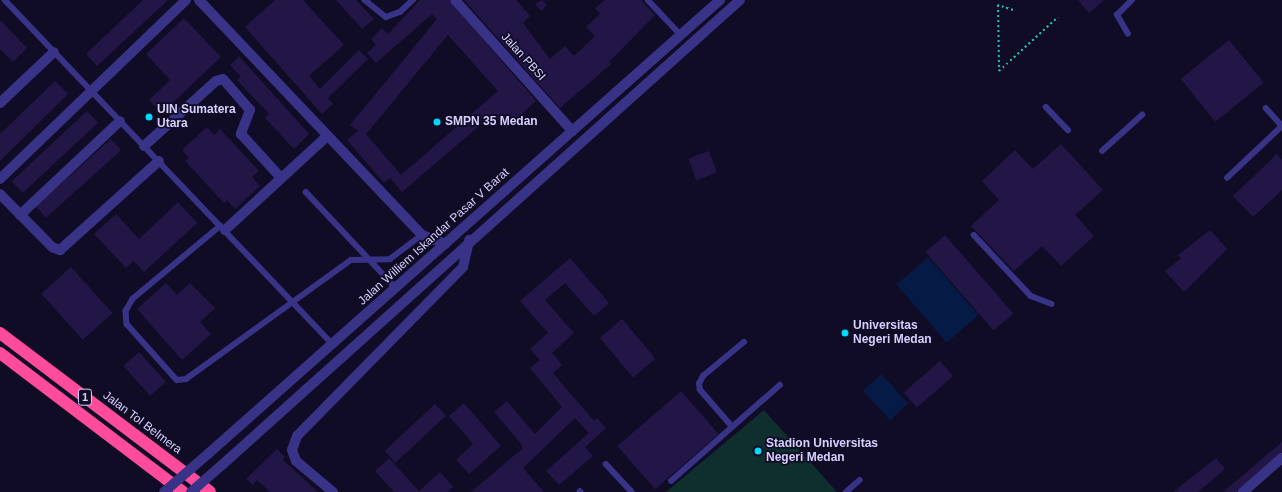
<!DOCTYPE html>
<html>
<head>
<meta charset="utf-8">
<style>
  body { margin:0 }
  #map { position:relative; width:1282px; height:492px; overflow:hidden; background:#110c25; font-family:Arial,sans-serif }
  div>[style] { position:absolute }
  .green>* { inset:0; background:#0f2f2f }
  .water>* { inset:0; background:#051a45; transform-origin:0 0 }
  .building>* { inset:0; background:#221647; transform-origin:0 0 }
  .path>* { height:2px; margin-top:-1px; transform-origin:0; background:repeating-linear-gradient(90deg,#23bfbb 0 2px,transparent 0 5px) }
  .service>* { height:5.5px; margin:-2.75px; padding:0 2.75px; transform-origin:2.75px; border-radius:2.75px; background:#393388 }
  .minor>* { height:10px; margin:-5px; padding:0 5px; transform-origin:5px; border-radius:5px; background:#393388 }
  .tertiary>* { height:10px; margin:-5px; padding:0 5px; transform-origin:5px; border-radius:5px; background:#393388 }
  .motorway>* { height:12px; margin:-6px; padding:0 6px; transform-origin:6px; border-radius:6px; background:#ff4b9b }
  .tertiary-bridge>* { height:10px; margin:-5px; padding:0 5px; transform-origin:5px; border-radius:5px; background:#393388 }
  .dots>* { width:11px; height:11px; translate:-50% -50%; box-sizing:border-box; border:2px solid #110c25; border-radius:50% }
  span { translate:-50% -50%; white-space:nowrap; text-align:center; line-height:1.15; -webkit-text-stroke:3.5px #110c25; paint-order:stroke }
  .shield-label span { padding:1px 3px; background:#110c25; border:1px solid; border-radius:3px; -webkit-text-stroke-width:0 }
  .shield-label { font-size:11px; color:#d7d0ff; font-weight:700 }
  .street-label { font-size:12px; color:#d7d0ff }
  .poi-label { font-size:12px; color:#d7d0ff; font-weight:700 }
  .left { translate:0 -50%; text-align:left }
</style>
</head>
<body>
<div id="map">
  <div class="green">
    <div style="clip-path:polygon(764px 410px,837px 492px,666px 492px)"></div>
  </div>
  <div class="water">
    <div style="left:928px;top:257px;width:77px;height:42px;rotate:49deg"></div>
    <div style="left:881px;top:374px;width:40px;height:25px;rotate:47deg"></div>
  </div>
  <div class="building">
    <div style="clip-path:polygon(143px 0,168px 0,97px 66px,86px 54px)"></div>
    <div style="clip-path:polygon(275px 0,303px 0,344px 45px,309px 76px,320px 89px,359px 50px,368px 59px,328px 98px,333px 104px,322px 114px,245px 27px)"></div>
    <div style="clip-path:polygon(336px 0,356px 0,374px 19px,362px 29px)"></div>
    <div style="clip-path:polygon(evenodd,420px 0,449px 0,536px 101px,506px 128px,493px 114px,402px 192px,390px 178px,384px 183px,347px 140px,358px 131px,350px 125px,437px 19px,432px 14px,376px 63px,367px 53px,376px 45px,371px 39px,382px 28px,388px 34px,420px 0,448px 35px,498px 91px,401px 175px,366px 134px,448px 35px)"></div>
    <div style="clip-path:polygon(464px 0,516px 0,530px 16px,523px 23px,550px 59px,565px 46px,574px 56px,595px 36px,586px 27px,600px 14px,595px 8px,605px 0,641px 0,655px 15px,609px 62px,611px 64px,560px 108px)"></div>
    <div style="clip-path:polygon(542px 0,547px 5px,541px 11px,535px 4px)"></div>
    <div style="clip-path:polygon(1078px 0,1104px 0,1089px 13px)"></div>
    <div style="clip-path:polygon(184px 18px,221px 57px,162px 113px,149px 100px,170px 80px,146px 54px)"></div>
    <div style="clip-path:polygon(0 20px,27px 48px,13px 62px,0 49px)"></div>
    <div style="left:1229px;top:40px;width:55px;height:62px;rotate:51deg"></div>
    <div style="clip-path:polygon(239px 56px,309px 134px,294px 149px,265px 118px,269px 114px,237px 80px,241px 77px,230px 65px)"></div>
    <div style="clip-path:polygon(55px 81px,68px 94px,0 161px,0 134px)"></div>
    <div style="left:87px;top:111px;width:16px;height:103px;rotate:47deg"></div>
    <div style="clip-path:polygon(207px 127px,214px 135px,220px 129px,259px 171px,252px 177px,260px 186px,235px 209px,227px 200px,224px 203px,185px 161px,189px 158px,182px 150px)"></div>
    <div style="left:111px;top:139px;width:15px;height:101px;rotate:48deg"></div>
    <div style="clip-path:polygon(1061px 144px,1103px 190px,1075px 215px,1094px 236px,1061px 266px,1042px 246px,1014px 271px,971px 226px,999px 200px,982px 181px,1015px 150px,1033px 169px)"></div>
    <div style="left:709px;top:151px;width:23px;height:22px;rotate:70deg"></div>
    <div style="clip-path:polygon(1277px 154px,1282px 160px,1282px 190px,1253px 217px,1233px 196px)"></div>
    <div style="clip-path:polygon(178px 202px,197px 223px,144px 272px,134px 261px,126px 268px,94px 234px,116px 214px,139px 239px)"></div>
    <div style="clip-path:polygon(1210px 230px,1227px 249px,1184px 292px,1165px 271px,1181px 258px,1178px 255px)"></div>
    <div style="left:945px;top:235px;width:104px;height:26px;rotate:49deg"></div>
    <div style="clip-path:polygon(570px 258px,609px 303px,594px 316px,565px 283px,545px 300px,574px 333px,552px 353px,562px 365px,553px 373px,594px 421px,597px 418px,606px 428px,585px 447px,593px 456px,559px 485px,546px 471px,589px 433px,575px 418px,523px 468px,544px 492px,471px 492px,522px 449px,522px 445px,494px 412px,507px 401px,535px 434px,562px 407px,530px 368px,540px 360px,530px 349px,548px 333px,520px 301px)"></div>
    <div style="left:71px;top:267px;width:62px;height:40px;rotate:48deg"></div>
    <div style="clip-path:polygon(166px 283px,177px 295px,190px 283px,215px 308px,200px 322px,211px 334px,182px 360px,137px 309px)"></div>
    <div style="left:622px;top:319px;width:52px;height:29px;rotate:50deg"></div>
    <div style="left:139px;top:352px;width:40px;height:21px;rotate:48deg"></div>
    <div style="left:940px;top:361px;width:20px;height:48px;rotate:49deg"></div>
    <div style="left:681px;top:391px;width:57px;height:84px;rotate:49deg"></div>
    <div style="clip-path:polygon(464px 403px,501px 446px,469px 474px,456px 460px,473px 444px,449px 416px)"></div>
    <div style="left:435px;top:404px;width:16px;height:69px;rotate:47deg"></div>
    <div style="clip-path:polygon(1282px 442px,1282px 452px,1237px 492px,1223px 492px)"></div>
    <div style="clip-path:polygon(277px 449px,285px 457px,283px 460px,318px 492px,270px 492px,257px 480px,253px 485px,246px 479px)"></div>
    <div style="clip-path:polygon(389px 458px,419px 491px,440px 472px,453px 487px,447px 492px,394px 492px,375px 471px)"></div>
    <div style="clip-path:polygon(1216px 458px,1225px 469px,1198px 492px,1173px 492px)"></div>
  </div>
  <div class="path">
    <div style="left:1013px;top:10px;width:16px;rotate:-162deg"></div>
    <div style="left:998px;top:5px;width:66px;rotate:89.1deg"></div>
    <div style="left:999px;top:71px;width:80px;rotate:-42.5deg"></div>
  </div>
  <div class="service">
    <div style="left:5px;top:0;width:475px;rotate:46.4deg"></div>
    <div style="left:365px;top:0;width:27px;rotate:39deg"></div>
    <div style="left:386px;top:17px;width:15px;rotate:-20deg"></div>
    <div style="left:400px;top:12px;width:18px;rotate:-43deg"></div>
    <div style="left:648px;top:0;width:48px;rotate:46.7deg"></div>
    <div style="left:1128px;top:34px;width:22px;rotate:-120deg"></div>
    <div style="left:1117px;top:15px;width:21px;rotate:-45deg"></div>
    <div style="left:1046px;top:107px;width:32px;rotate:46deg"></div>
    <div style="left:1266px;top:108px;width:24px;rotate:48deg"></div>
    <div style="left:1102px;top:151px;width:54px;rotate:-42deg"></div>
    <div style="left:1227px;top:178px;width:76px;rotate:-43.4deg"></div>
    <div style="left:306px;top:192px;width:132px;rotate:46.8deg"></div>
    <div style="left:221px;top:226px;width:114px;rotate:140.3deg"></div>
    <div style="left:133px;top:299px;width:14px;rotate:120deg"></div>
    <div style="left:126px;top:311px;width:13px;rotate:86deg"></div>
    <div style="left:127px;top:324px;width:75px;rotate:48.2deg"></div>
    <div style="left:177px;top:380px;width:9px;rotate:-6deg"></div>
    <div style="left:186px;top:379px;width:203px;rotate:-35.8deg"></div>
    <div style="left:351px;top:260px;width:39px;rotate:-1deg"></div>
    <div style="left:390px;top:259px;width:40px;rotate:-37deg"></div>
    <div style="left:974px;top:235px;width:83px;rotate:46.9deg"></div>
    <div style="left:1031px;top:296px;width:22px;rotate:21deg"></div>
    <div style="left:732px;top:427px;width:49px;rotate:-130.9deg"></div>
    <div style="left:700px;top:390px;width:6px;rotate:-99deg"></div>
    <div style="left:699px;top:384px;width:9px;rotate:-63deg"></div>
    <div style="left:703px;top:376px;width:53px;rotate:-39.7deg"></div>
    <div style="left:606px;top:464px;width:38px;rotate:47deg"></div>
    <div style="left:671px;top:481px;width:145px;rotate:-41.4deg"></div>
    <div style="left:580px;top:491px;width:1px;rotate:45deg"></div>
    <div style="left:846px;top:492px;width:18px;rotate:-41deg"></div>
  </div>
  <div class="minor">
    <div style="left:199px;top:0;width:324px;rotate:46.5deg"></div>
    <div style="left:422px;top:235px;width:25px;rotate:21deg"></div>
    <div style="left:455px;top:0;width:176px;rotate:48.2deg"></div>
    <div style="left:0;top:103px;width:74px;rotate:-43.4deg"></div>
    <div style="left:144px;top:146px;width:97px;rotate:-42.1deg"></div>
    <div style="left:216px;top:81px;width:7px;rotate:-16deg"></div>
    <div style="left:223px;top:79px;width:41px;rotate:48.9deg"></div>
    <div style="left:250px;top:110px;width:26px;rotate:111deg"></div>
    <div style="left:241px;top:134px;width:59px;rotate:47.7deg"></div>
    <div style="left:0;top:179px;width:258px;rotate:-43.9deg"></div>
    <div style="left:0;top:194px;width:74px;rotate:45.5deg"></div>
    <div style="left:52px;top:247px;width:9px;rotate:21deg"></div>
    <div style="left:60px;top:250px;width:133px;rotate:-42deg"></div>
    <div style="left:20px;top:215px;width:137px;rotate:-43.2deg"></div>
    <div style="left:225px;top:230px;width:137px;rotate:-42.6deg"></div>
    <div style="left:333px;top:492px;width:48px;rotate:-140deg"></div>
    <div style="left:296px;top:461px;width:12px;rotate:-110deg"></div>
    <div style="left:292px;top:450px;width:15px;rotate:-70deg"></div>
    <div style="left:297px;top:436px;width:237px;rotate:-45.5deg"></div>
    <div style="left:463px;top:267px;width:28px;rotate:-77deg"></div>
    <div style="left:1243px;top:492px;width:52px;rotate:-41.1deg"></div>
  </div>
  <div class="tertiary">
    <div style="left:209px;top:453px;width:683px;rotate:-41.56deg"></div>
    <div style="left:222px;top:465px;width:696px;rotate:-41.91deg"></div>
  </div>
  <div class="motorway">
    <div style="left:0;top:333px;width:263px;rotate:37.1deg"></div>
    <div style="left:0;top:353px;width:230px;rotate:37.2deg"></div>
  </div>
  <div class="tertiary-bridge">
    <div style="left:164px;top:492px;width:60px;rotate:-40.9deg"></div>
    <div style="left:191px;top:492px;width:41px;rotate:-41.1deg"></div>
  </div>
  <div class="dots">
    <div style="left:149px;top:117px;background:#00d9fb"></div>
    <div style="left:437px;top:122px;background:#00d9fb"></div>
    <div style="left:845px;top:333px;background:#00d9fb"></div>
    <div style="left:758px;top:451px;background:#00d9fb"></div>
  </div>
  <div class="shield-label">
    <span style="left:85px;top:397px">1</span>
  </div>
  <div class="street-label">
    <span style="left:523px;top:57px;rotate:48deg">Jalan PBSI</span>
    <span style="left:434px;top:237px;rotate:-42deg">Jalan Williem Iskandar Pasar V Barat</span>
    <span style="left:142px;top:423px;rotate:37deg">Jalan Tol Belmera</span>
  </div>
  <div class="poi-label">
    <span class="left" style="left:157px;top:117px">UIN Sumatera<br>Utara</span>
    <span class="left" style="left:445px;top:122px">SMPN 35 Medan</span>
    <span class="left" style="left:853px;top:333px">Universitas<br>Negeri Medan</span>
    <span class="left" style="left:766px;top:451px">Stadion Universitas<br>Negeri Medan</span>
  </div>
</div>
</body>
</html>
